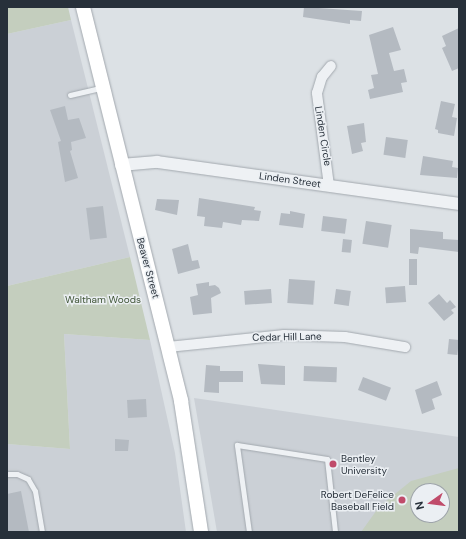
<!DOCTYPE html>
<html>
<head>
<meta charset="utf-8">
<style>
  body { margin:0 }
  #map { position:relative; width:466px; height:539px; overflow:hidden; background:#dce1e5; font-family:"DM Sans",sans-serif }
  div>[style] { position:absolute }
  .built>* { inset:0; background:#cbd0d6 }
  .green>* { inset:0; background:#c4cebe }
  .building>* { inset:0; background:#b4bac1; transform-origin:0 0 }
  .roads { filter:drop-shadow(0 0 1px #a2a8ae) drop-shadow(0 0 1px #a2a8ae) }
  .service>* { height:5px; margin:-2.5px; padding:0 2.5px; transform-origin:2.5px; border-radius:2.5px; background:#eef1f4 }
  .minor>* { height:10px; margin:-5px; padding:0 5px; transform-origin:5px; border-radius:5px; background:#eef1f4 }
  .tertiary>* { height:12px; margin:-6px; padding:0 6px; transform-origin:6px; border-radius:6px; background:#eef1f4 }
  .secondary>* { height:14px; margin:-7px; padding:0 7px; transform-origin:7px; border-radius:7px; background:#fff }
  .dots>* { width:11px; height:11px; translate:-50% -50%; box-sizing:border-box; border:2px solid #ebeff3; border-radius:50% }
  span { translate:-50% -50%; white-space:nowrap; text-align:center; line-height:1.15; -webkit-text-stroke:3px #ebeff3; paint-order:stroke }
  .street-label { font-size:10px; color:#27303a }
  .park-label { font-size:10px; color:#3f5436 }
  .poi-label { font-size:10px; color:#27303a }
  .left { translate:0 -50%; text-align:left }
  .right { translate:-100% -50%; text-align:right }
  .frame { position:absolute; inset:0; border:8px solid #27303a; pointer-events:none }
  .north { position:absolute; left:410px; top:483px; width:40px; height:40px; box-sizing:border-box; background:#ebeff3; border:1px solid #9da3a9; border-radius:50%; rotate:256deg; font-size:11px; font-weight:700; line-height:16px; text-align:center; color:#27303a }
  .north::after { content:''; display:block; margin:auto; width:14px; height:18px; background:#c04b6a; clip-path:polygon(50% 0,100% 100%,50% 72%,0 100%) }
</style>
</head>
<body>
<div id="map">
  <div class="built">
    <div style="clip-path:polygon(71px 20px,130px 257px,7px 286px,7px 34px)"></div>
    <div style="clip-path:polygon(64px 334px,150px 340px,175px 453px,186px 532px,7px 532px,7px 444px,70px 449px)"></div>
    <div style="clip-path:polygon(evenodd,194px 398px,459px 437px,459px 532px,217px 532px,194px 398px,418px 491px,442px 491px,442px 515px,418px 515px,418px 491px)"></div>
  </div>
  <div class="green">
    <div style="clip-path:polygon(7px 7px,68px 7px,71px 20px,7px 34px)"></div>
    <div style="clip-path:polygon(130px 257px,150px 340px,64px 334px,70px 449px,7px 444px,7px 286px)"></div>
    <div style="clip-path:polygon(evenodd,459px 468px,459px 532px,361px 532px,379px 507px,411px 481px,459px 468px,418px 491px,442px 491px,442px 515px,418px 515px,418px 491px)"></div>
  </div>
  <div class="building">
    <div style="clip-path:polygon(304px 7px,362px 11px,361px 21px,350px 20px,350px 24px,303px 17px)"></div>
    <div style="clip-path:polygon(393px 27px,401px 50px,389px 53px,394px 71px,404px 69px,407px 82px,401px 83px,403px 92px,370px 99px,368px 90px,374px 88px,371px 75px,378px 74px,369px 35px)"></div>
    <div style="clip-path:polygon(459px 28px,459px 68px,452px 71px,442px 48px,446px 46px,442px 36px)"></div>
    <div style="clip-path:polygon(441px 101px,455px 104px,452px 117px,457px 118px,454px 136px,438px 133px,438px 130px,435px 129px)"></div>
    <div style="clip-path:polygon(65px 106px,68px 120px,79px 118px,86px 138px,71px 142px,72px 150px,70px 151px,78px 178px,65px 182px,58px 142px,61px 141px,50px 110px)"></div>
    <div style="clip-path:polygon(364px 123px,366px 142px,361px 143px,363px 151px,352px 154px,347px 126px)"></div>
    <div style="left:386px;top:137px;width:22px;height:18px;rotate:8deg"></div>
    <div style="clip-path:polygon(423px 156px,453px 161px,452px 167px,458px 168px,457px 178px,420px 175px)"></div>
    <div style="clip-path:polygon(199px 198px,255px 207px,254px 210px,261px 211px,259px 221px,242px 220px,241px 225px,223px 222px,222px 228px,204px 226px,205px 217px,197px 216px)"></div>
    <div style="clip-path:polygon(157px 199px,179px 200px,177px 215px,155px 210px)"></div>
    <div style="left:103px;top:206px;width:32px;height:17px;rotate:83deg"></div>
    <div style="clip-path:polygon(290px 211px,305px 214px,303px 228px,279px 225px,281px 213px,290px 214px)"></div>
    <div style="left:323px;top:216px;width:24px;height:15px;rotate:7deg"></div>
    <div style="left:366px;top:221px;width:26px;height:23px;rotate:9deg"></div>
    <div style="clip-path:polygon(410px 229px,443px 232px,443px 239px,459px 240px,459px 252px,419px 247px,418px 254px,410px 253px)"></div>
    <div style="left:343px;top:239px;width:9px;height:13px;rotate:6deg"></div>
    <div style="clip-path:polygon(188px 244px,192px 261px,198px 260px,200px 268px,178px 274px,172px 249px)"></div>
    <div style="left:409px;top:259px;width:8px;height:26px"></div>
    <div style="left:289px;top:279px;width:26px;height:24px;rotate:4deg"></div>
    <div style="clip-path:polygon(209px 282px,209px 286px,215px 285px,219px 288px,221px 293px,211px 298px,212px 313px,193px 315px,190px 297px,198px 295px,196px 284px)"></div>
    <div style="left:405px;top:286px;width:16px;height:20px;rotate:86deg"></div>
    <div style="left:271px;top:289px;width:14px;height:27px;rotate:86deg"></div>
    <div style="left:336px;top:289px;width:15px;height:15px;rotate:8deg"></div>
    <div style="clip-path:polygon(439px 294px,447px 303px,450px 300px,456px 307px,451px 310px,454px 313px,444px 321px,428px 303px)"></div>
    <div style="left:449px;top:339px;width:10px;height:15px;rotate:6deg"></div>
    <div style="clip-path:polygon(258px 364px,285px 366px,285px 385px,261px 384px)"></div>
    <div style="clip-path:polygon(206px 365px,220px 366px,220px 371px,243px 371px,243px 382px,219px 382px,219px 393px,204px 392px)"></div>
    <div style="left:304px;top:366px;width:33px;height:15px;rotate:2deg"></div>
    <div style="left:363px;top:377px;width:30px;height:14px;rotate:21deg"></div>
    <div style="clip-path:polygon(437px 381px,442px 395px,432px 399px,435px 409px,422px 414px,415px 390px)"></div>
    <div style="left:146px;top:399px;width:18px;height:19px;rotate:87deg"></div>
    <div style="clip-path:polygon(115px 439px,129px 440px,128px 451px,115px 451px)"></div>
    <div style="clip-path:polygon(21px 491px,29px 532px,7px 532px,7px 494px)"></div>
  </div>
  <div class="roads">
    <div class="service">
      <div style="left:70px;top:95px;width:32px;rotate:-13deg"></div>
      <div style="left:7px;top:474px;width:10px"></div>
      <div style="left:17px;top:474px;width:12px;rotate:24deg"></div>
      <div style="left:28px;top:479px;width:14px;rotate:60deg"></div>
      <div style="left:35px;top:491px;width:42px;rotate:80.3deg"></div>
      <div style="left:249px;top:532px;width:88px;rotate:-97.9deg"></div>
      <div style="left:237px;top:445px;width:91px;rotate:8.8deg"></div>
      <div style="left:327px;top:459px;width:73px;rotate:83.7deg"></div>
    </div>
    <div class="minor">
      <div style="left:329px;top:186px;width:94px;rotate:-97.4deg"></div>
      <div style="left:317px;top:93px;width:17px;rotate:-73deg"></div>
      <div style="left:322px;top:77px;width:14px;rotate:-51deg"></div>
      <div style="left:168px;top:347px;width:117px;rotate:-5.9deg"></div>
      <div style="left:284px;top:335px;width:61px;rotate:1.9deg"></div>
      <div style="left:345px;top:337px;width:61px;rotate:9.5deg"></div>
    </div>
    <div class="tertiary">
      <div style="left:121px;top:165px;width:36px;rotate:-5deg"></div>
      <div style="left:157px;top:162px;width:305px;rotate:7.9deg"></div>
    </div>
    <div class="secondary">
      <div style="left:83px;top:7px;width:406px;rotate:76deg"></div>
      <div style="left:181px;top:401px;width:133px;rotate:81.3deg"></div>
    </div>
  </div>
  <div class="dots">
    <div style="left:333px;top:464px;background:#c04b6a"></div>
    <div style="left:402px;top:500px;background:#c04b6a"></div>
  </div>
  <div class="street-label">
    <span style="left:323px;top:136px;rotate:81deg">Linden Circle</span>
    <span style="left:290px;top:180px;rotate:8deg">Linden Street</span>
    <span style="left:148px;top:268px;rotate:75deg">Beaver Street</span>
    <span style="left:287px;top:337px;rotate:-1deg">Cedar Hill Lane</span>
  </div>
  <div class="park-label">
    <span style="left:103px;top:300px">Waltham Woods</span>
  </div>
  <div class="poi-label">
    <span class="left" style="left:341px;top:464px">Bentley<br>University</span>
    <span class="right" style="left:394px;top:500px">Robert DeFelice<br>Baseball Field</span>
  </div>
  <div class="frame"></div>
  <div class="north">N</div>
</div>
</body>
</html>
